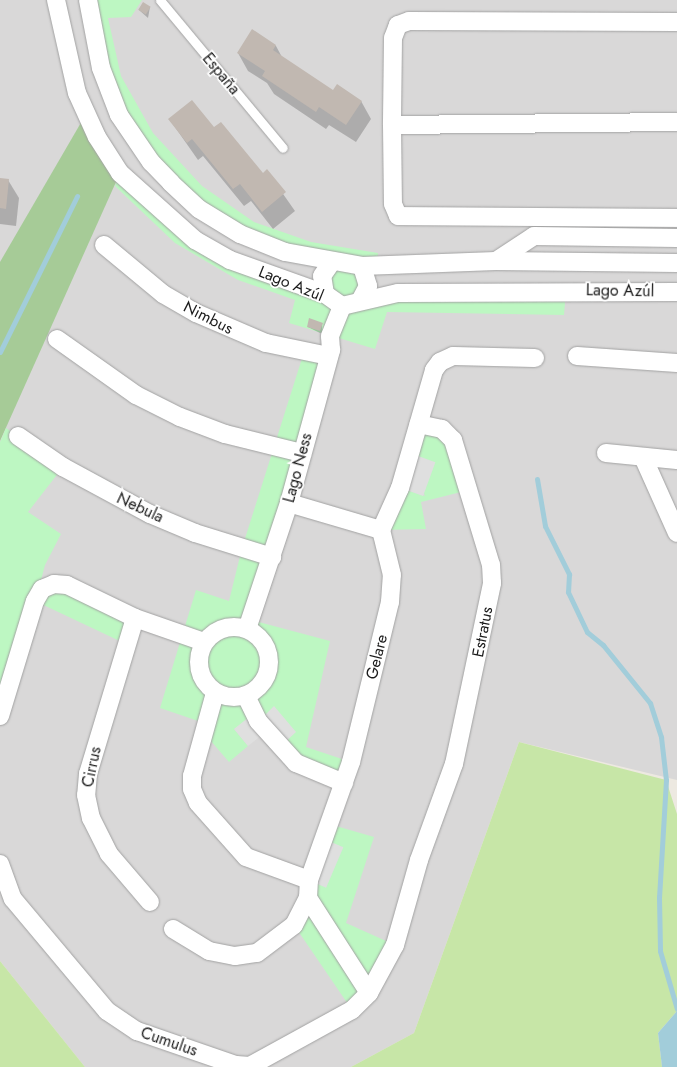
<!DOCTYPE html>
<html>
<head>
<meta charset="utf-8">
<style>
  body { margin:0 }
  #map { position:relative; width:677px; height:1067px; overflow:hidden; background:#ede9e1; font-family:Jost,sans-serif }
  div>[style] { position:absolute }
  .residential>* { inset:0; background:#d9d8d8 }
  .grass>* { inset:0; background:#c7e6a7 }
  .forest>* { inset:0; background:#a6cb97 }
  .park>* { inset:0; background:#bdf7c2 }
  .parking>* { inset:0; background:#dfdfdf; transform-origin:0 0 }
  .water>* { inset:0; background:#a2cdda }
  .shadow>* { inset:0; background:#0003 }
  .stream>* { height:5px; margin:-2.5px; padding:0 2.5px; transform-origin:2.5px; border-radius:2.5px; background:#a2cdda }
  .building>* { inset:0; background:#c1b8b1; transform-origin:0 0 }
  .roads { filter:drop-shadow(0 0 1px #a2a2a2) drop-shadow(0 0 1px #a2a2a2) }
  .service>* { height:9px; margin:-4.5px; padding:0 4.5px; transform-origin:4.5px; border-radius:4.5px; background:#fff }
  .minor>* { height:18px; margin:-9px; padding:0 9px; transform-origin:9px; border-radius:9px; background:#fff }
  .minor>.ring { margin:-9px; padding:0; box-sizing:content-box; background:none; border:18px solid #fff; border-radius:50% }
  span { translate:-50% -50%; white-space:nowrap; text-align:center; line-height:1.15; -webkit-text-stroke:3.5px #fff; paint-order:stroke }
  .street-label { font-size:16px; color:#1b1b1b }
</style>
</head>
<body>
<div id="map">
  <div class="residential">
    <div style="clip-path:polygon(0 0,677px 0,677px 780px,519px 742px,414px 1033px,351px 1067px,85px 1067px,0 961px)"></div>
  </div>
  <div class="grass">
    <div style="clip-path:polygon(519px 742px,666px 780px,677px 814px,677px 1011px,658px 1033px,662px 1067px,351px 1067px,414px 1033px)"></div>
    <div style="clip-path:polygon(0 961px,85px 1067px,0 1067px)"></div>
  </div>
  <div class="forest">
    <div style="clip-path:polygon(86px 114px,120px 173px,0 441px,0 262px)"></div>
  </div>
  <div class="park">
    <div style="clip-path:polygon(92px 0,142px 0,131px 17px,108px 18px,121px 76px,153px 133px,202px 186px,254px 222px,311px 242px,378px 253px,377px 264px,286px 248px,206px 209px,161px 164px,129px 117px,106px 69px)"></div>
    <div style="clip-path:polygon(120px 173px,195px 240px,324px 294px,326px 270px,362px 266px,364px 296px,566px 290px,564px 315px,387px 312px,375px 349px,289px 323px,295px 300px,238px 280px,175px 243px,115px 186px)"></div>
    <div style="clip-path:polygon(304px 352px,329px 356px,251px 620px,330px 641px,306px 747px,351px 762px,344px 783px,313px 772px,258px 721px,234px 729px,248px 746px,229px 762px,204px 733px,207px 724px,160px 708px,196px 590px,229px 601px,242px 548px)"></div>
    <div style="clip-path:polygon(419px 424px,442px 429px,469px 490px,421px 502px,426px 529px,381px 530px,400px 488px,425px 496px,410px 453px)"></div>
    <div style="clip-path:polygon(6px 428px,63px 467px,28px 512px,61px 534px,45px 565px,36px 599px,54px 584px,135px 618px,126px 644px,35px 601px,0 716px,0 442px)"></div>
    <div style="clip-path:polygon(329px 824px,374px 837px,346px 923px,395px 945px,352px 1010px,294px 925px)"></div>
  </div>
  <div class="parking">
    <div style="left:410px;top:453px;width:27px;height:36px;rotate:20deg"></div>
    <div style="clip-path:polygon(274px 706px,296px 732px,281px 746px,267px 731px,248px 746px,234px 729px,254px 713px,259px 721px)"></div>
    <div style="left:324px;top:839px;width:21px;height:44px;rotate:23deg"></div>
  </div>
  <div class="water">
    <div style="clip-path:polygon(677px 1011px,677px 1067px,662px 1067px,658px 1033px)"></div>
  </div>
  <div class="shadow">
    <div style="clip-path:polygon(150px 7px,148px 18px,139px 10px)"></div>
    <div style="clip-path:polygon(253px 31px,276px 46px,283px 59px,334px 92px,361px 101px,371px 119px,356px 142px,329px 125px,326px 129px,274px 94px,267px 83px,248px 71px,238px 53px)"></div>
    <div style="clip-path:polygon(170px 120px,214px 128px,263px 174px,267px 171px,295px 211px,273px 229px,251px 201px,244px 206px,203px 156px,198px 160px)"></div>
    <div style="clip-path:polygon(0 179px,8px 180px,19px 198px,16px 226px,0 224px)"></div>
    <div style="clip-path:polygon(322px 323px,322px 334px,308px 327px)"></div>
  </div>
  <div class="stream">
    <div style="left:0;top:352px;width:174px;rotate:-63.7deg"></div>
    <div style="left:537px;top:479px;width:48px;rotate:80.3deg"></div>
    <div style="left:545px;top:526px;width:54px;rotate:63.4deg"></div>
    <div style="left:569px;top:574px;width:18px;rotate:93deg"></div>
    <div style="left:568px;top:592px;width:44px;rotate:64.6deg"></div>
    <div style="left:587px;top:632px;width:21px;rotate:39deg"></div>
    <div style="left:603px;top:645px;width:75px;rotate:51deg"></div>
    <div style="left:650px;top:703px;width:36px;rotate:72deg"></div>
    <div style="left:661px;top:737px;width:43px;rotate:83.4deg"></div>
    <div style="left:666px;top:780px;width:117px;rotate:93.4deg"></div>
    <div style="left:659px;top:897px;width:54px;rotate:88.9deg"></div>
    <div style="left:660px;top:951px;width:60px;rotate:73.7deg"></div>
  </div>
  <div class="building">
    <div style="left:143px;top:2px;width:9px;height:9px;rotate:32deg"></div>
    <div style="clip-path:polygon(252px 29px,276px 45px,273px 50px,333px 90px,337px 84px,362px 101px,346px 125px,319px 107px,316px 112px,262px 76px,265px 71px,237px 53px)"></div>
    <div style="clip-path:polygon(192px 100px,214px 127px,221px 122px,263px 173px,267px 169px,286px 192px,262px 212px,240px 184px,233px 189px,192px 139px,187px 143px,168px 119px)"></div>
    <div style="clip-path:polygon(0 178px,9px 179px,6px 209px,0 208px)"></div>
    <div style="clip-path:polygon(309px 318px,323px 323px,320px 331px,307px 327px)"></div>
  </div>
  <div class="roads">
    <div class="service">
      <div style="left:160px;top:0;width:192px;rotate:50.3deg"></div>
    </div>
    <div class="minor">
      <div style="left:56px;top:0;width:95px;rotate:77.3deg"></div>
      <div style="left:77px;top:93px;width:48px;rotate:65.6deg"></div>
      <div style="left:97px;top:137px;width:43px;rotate:57.4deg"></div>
      <div style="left:120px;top:173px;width:101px;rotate:41.8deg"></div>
      <div style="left:195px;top:240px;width:40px;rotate:29.7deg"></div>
      <div style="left:230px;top:260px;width:101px;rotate:19.7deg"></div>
      <div style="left:325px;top:294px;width:21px;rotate:35deg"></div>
      <div style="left:342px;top:306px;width:57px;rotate:-13.1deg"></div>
      <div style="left:398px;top:293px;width:279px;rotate:-0.2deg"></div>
      <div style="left:88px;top:0;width:69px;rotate:79.2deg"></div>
      <div style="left:101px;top:68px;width:50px;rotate:69deg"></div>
      <div style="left:119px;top:115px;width:57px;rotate:55.8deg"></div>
      <div style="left:151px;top:162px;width:29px;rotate:46deg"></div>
      <div style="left:171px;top:183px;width:38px;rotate:43deg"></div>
      <div style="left:199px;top:209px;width:48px;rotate:31.4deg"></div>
      <div style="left:240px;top:234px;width:48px;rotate:21.8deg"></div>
      <div style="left:285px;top:252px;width:78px;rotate:10.3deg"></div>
      <div style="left:362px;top:266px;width:134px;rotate:-2.1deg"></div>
      <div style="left:496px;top:261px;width:181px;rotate:0.6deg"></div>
      <div style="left:677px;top:22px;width:268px;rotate:-179.8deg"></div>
      <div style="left:409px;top:21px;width:12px;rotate:160deg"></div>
      <div style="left:398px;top:25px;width:14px;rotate:111deg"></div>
      <div style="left:393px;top:38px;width:87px;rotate:90.7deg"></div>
      <div style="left:392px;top:125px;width:79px;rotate:89.3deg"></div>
      <div style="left:393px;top:204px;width:13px;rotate:67deg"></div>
      <div style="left:398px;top:216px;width:279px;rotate:0.4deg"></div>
      <div style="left:392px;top:125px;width:285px;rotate:-0.6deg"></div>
      <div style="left:104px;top:245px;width:77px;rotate:39.7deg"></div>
      <div style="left:163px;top:294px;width:38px;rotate:30deg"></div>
      <div style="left:196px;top:313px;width:76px;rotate:23.2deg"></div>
      <div style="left:266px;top:343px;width:64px;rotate:11.7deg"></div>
      <div style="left:496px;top:261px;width:45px;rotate:-33.3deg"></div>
      <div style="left:534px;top:236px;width:143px;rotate:0.8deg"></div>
      <div style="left:325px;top:294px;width:18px;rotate:-99deg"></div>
      <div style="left:322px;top:276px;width:16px;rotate:-55deg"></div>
      <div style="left:360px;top:301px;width:17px;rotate:-62deg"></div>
      <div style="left:368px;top:286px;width:21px;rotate:-107deg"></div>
      <div style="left:57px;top:339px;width:97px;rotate:35.3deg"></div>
      <div style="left:136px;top:395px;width:49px;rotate:26.6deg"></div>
      <div style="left:180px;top:417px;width:48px;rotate:20.7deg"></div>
      <div style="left:225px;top:434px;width:79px;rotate:13.9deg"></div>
      <div style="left:577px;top:356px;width:100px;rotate:4deg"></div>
      <div style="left:18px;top:436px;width:55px;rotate:34.6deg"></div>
      <div style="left:63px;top:467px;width:99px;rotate:28.4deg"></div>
      <div style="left:150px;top:514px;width:49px;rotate:22.9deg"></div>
      <div style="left:195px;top:533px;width:81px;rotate:17.3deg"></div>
      <div style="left:606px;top:453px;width:71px;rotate:5.6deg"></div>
      <div style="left:643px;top:457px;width:83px;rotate:65.9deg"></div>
      <div style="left:289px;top:503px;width:96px;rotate:16.4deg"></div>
      <div style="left:381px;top:530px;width:46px;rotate:-65.7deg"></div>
      <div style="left:400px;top:488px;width:123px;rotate:-73.9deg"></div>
      <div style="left:434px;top:370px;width:10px;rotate:-53deg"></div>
      <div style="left:440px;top:362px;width:14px;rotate:-25deg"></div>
      <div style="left:453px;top:356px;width:82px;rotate:1.4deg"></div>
      <div style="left:135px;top:618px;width:163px;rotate:106.8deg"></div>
      <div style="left:88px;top:774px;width:21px;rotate:95deg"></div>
      <div style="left:86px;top:795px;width:24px;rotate:78deg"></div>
      <div style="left:91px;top:818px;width:40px;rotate:63.4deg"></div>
      <div style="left:109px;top:854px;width:63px;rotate:49.5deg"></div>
      <div class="ring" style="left:199px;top:627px;width:52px;height:52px"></div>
      <div style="left:247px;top:629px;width:133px;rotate:-71.6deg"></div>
      <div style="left:289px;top:503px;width:159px;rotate:-74.6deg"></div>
      <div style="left:331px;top:350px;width:14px;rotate:-94deg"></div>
      <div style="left:330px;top:336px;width:32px;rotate:-68deg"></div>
      <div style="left:215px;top:693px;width:86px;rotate:105.5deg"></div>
      <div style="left:192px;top:776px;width:13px;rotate:90deg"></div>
      <div style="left:192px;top:789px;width:15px;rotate:67deg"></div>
      <div style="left:198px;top:803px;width:72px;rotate:48.4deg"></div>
      <div style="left:246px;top:857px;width:67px;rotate:20.1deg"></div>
      <div style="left:246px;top:696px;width:28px;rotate:64deg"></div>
      <div style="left:258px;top:721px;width:57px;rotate:47.9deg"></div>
      <div style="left:296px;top:763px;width:52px;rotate:22.6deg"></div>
      <div style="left:0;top:716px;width:120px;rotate:-73.1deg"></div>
      <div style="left:35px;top:601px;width:14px;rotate:-60deg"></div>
      <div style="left:42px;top:589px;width:13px;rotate:-23deg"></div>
      <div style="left:54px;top:584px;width:13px;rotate:4deg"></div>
      <div style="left:67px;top:585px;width:76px;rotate:25.9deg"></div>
      <div style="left:135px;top:618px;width:73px;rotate:19.2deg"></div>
      <div style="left:0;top:864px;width:37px;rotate:70deg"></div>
      <div style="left:13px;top:899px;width:146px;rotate:50deg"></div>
      <div style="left:107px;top:1011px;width:36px;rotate:34deg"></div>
      <div style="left:137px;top:1031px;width:105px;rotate:19deg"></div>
      <div style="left:236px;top:1065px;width:14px;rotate:4deg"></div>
      <div style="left:250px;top:1066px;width:116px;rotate:-28.8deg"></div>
      <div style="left:352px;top:1010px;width:24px;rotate:-45deg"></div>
      <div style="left:369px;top:993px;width:55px;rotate:-61.6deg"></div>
      <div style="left:395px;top:945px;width:88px;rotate:-74.2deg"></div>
      <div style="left:419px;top:860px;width:102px;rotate:-70deg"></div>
      <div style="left:454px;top:764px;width:185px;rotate:-78.1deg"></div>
      <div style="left:492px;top:583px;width:18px;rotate:-93deg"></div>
      <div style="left:491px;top:565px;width:131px;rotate:-106.9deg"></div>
      <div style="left:453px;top:440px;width:16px;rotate:-135deg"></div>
      <div style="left:442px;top:429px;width:24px;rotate:-168deg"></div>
      <div style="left:173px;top:929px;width:42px;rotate:31.4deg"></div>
      <div style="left:209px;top:951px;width:26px;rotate:11deg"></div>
      <div style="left:235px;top:956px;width:22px;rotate:-8deg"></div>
      <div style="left:257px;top:953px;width:46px;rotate:-37.1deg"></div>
      <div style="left:294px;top:925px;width:30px;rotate:-63deg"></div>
      <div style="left:369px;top:993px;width:113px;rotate:-122.7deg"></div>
      <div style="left:308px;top:898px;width:18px;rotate:-87deg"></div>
      <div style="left:309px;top:880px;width:125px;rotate:-70.4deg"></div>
      <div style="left:351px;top:762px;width:165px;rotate:-76.3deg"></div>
      <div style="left:390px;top:602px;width:27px;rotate:-86deg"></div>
      <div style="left:392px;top:575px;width:46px;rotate:-103.7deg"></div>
    </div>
  </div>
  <div class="street-label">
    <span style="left:221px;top:74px;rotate:50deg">España</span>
    <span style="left:291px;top:284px;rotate:22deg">Lago Azúl</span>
    <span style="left:620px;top:291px;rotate:1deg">Lago Azúl</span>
    <span style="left:208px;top:318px;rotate:27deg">Nimbus</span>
    <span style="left:298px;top:468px;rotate:-75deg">Lago Ness</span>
    <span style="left:140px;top:508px;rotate:25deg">Nebula</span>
    <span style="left:483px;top:632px;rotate:-79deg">Estratus</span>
    <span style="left:377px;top:657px;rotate:-76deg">Gelare</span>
    <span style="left:92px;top:767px;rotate:-78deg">Cirrus</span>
    <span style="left:169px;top:1042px;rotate:19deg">Cumulus</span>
  </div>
</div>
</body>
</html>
